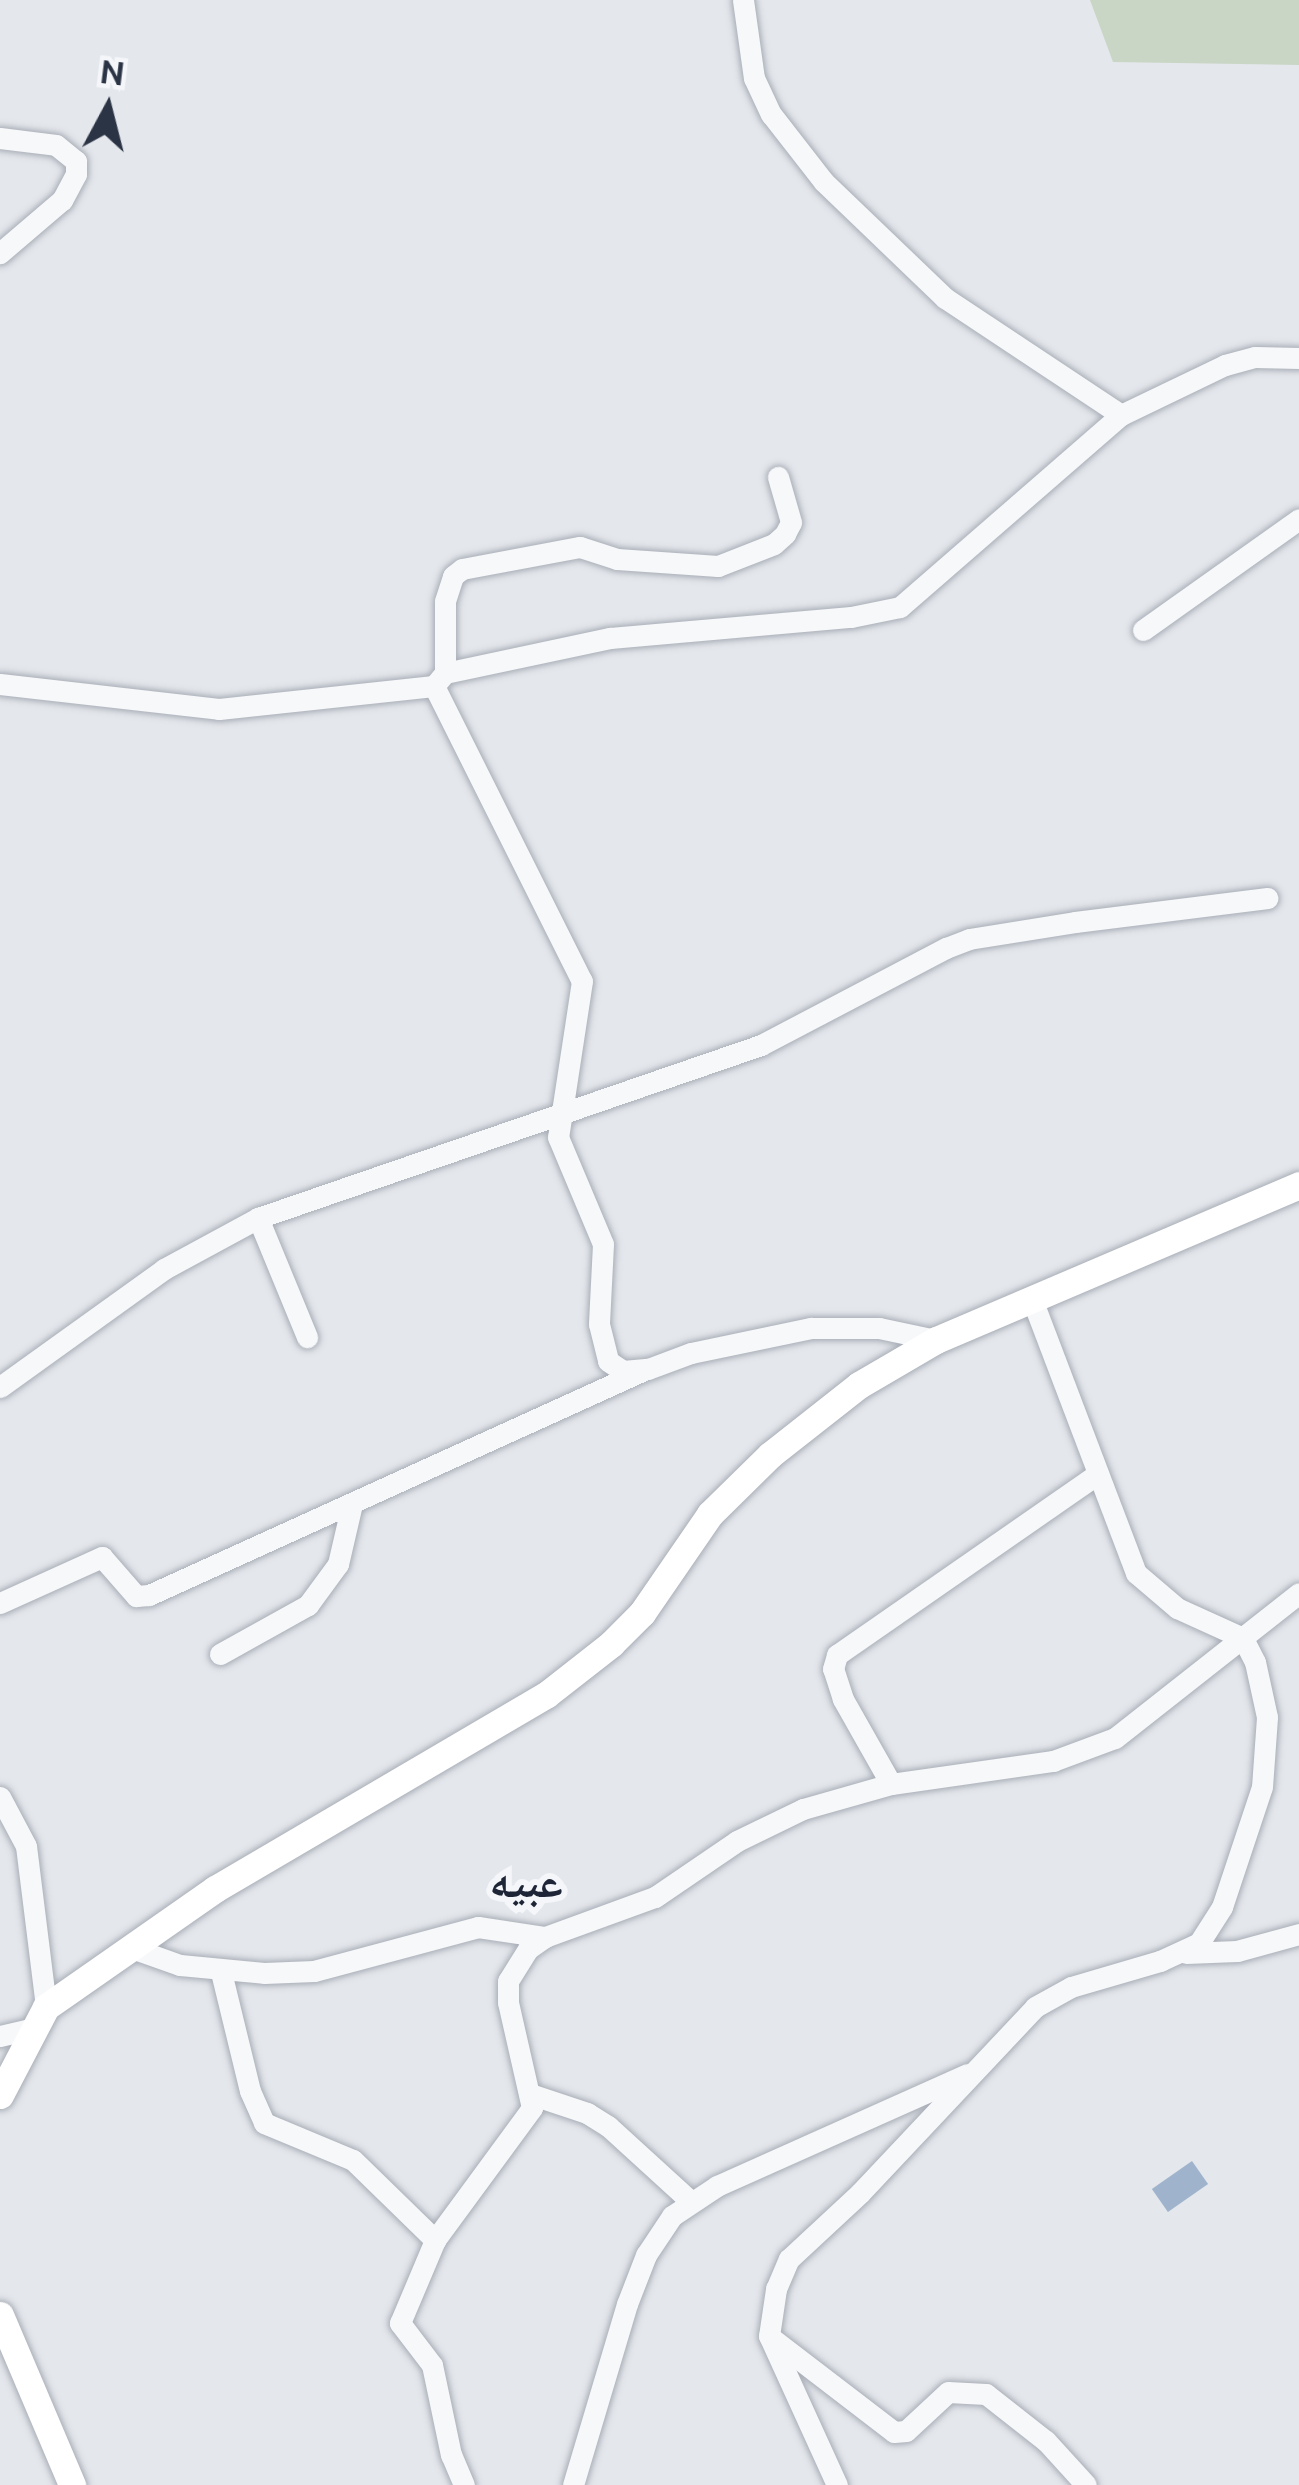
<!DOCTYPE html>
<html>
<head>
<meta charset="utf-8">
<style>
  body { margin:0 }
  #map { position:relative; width:1299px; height:2485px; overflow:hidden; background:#e4e7ec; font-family:Ubuntu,"Noto Naskh Arabic",sans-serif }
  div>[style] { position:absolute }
  .green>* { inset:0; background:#c9d6c5 }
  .water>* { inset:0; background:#9fb4cc; transform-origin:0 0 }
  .roads { filter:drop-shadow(0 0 3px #a9aeb7) drop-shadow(0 0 3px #a9aeb7) }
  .minor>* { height:21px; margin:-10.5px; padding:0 10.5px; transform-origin:10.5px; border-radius:10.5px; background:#f7f8fa }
  .major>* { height:27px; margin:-13.5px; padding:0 13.5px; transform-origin:13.5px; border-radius:13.5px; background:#fff }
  span { translate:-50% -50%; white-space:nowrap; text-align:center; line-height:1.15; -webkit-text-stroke:12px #f4f6f9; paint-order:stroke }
  .quarter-label { font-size:45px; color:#1d2536; font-weight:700 }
  .north { position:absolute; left:48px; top:48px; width:120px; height:120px; -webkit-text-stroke:9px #f4f6f9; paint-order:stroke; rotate:7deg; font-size:33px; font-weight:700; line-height:48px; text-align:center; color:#2b3445 }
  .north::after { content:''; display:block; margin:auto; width:42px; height:54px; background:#2b3445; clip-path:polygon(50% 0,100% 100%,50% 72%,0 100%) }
</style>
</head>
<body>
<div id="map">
  <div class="green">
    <div style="clip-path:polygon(1090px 0,1299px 0,1299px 65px,1113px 62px)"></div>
  </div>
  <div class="water">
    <div style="left:1192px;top:2161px;width:28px;height:49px;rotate:55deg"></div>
  </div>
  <div class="roads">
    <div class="minor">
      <div style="left:743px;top:0;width:79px;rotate:82deg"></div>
      <div style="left:754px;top:78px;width:40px;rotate:65deg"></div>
      <div style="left:771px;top:114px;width:86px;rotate:52.1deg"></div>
      <div style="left:824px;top:182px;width:168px;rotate:43.8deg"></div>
      <div style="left:945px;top:298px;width:211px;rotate:33.6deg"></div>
      <div style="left:0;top:138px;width:56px;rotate:7.1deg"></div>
      <div style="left:56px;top:145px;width:26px;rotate:39deg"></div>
      <div style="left:76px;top:161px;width:13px;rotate:90deg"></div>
      <div style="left:76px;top:174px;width:30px;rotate:118deg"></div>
      <div style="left:62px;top:200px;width:82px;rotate:139.5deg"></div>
      <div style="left:1143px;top:630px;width:191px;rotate:-35.4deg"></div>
      <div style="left:445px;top:673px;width:72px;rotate:-90deg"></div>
      <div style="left:445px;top:601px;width:26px;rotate:-72deg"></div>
      <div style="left:453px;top:576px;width:11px;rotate:-38deg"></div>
      <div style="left:462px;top:569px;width:120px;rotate:-10.6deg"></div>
      <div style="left:580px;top:547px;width:39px;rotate:18deg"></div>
      <div style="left:617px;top:559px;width:101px;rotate:4deg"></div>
      <div style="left:718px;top:566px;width:60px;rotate:-21.4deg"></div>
      <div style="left:774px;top:544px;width:15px;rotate:-42deg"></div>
      <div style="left:785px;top:534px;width:13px;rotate:-63deg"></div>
      <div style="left:791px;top:522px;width:47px;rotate:-106.1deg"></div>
      <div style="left:0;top:684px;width:220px;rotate:6.5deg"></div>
      <div style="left:219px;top:709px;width:216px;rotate:-6.1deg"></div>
      <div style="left:434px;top:686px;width:330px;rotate:63.4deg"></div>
      <div style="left:582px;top:981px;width:158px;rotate:98.7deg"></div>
      <div style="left:558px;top:1137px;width:116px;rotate:67.2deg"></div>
      <div style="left:603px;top:1244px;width:80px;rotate:92.9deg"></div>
      <div style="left:599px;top:1324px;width:38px;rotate:76deg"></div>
      <div style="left:608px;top:1361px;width:18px;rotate:34deg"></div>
      <div style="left:623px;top:1371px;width:25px;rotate:-5deg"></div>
      <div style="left:648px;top:1369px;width:46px;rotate:-20.4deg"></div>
      <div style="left:691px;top:1353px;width:123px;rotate:-11.8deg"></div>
      <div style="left:811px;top:1328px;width:68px"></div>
      <div style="left:879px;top:1328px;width:58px;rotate:11.9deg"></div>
      <div style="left:434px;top:686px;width:17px;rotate:-50deg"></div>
      <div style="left:445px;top:673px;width:169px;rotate:-12deg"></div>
      <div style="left:610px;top:638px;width:242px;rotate:-5deg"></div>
      <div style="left:851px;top:617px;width:50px;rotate:-11.5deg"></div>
      <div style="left:900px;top:607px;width:293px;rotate:-41deg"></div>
      <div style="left:1121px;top:415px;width:115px;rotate:-25.7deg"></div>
      <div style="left:1225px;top:365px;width:31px;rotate:-15deg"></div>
      <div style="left:1255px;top:357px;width:44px;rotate:1.3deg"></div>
      <div style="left:258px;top:1218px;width:129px;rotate:67.6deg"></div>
      <div style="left:0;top:1387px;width:202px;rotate:-35.7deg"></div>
      <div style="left:164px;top:1269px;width:107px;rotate:-28.5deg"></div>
      <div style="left:258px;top:1218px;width:532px;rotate:-18.98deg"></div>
      <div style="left:761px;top:1045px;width:209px;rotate:-27.7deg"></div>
      <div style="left:946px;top:948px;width:25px;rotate:-21deg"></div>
      <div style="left:969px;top:939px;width:107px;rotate:-9.1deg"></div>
      <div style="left:1075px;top:922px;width:194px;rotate:-7.1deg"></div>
      <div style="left:0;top:1603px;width:112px;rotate:-24.3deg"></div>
      <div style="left:102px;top:1557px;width:52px;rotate:48.9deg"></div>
      <div style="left:136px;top:1596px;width:13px;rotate:-4deg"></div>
      <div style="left:149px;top:1595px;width:542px;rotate:-24.44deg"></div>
      <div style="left:220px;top:1654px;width:101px;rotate:-29.1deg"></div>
      <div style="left:308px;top:1605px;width:51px;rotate:-53.8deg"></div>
      <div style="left:338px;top:1564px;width:62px;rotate:-76.9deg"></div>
      <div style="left:891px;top:1784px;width:98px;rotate:-119.5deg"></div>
      <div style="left:843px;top:1699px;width:32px;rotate:-108deg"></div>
      <div style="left:833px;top:1669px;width:15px;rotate:-74deg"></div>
      <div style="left:837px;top:1655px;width:314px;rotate:-34.8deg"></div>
      <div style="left:0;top:1797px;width:55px;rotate:62deg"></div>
      <div style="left:26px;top:1846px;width:162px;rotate:82.9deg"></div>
      <div style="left:132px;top:1948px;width:51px;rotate:19.5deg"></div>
      <div style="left:180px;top:1965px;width:84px;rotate:5.4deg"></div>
      <div style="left:264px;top:1973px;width:50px;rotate:-2.3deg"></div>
      <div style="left:314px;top:1971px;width:170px;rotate:-15deg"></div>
      <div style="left:478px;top:1927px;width:68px;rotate:8.5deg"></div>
      <div style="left:1186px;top:1953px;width:51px;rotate:-2.2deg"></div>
      <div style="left:1237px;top:1951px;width:64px;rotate:-15.3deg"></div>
      <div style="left:221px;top:1972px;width:122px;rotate:76.3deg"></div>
      <div style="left:250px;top:2091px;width:35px;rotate:66deg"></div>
      <div style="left:264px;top:2123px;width:96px;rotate:22.6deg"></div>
      <div style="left:353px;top:2160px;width:115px;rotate:44.3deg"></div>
      <div style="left:0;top:2036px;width:32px;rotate:-13deg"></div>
      <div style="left:533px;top:2095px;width:57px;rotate:18.4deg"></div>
      <div style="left:587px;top:2113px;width:25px;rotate:32deg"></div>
      <div style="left:608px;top:2126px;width:111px;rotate:42.4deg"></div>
      <div style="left:774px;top:2340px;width:151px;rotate:37.5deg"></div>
      <div style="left:894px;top:2432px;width:12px;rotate:-5deg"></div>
      <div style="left:906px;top:2431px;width:57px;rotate:-42.9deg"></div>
      <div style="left:948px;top:2392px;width:38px;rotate:3deg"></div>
      <div style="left:986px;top:2394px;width:76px;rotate:38.1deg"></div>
      <div style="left:1046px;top:2441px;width:59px;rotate:47.7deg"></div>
      <div style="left:464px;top:2485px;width:33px;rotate:-113deg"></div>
      <div style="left:451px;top:2455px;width:92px;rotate:-101.9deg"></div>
      <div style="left:432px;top:2365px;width:53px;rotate:-127.3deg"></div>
      <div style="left:400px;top:2323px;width:90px;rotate:-67.1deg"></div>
      <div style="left:435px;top:2240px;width:164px;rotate:-53.7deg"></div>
      <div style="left:532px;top:2108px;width:109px;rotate:-102.8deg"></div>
      <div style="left:508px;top:2002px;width:21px;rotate:-90deg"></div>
      <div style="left:508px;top:1981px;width:38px;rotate:-58deg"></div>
      <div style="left:528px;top:1949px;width:21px;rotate:-35deg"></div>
      <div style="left:545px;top:1937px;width:117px;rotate:-20deg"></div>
      <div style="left:655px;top:1897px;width:99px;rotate:-34.3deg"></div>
      <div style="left:737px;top:1841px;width:73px;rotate:-25.9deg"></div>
      <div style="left:803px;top:1809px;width:91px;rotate:-15.9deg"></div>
      <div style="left:891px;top:1784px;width:164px;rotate:-8.1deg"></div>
      <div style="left:1053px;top:1761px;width:66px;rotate:-20.4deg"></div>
      <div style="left:1115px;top:1738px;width:234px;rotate:-38.2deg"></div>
      <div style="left:573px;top:2485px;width:189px;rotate:-73.4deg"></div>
      <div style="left:627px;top:2304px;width:53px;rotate:-68.8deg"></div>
      <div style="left:646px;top:2255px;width:47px;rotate:-56.3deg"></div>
      <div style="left:672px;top:2216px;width:54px;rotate:-33.7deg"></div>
      <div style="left:717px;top:2186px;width:274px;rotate:-24.1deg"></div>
      <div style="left:837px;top:2485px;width:164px;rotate:-114.5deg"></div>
      <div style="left:769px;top:2336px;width:48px;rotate:-81.5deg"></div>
      <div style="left:776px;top:2289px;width:33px;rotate:-67deg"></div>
      <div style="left:789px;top:2259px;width:97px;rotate:-42.9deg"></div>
      <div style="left:860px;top:2193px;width:255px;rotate:-46.7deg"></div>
      <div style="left:1035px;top:2007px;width:41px;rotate:-29.1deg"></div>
      <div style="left:1071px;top:1987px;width:93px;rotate:-16.3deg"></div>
      <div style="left:1160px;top:1961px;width:43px;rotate:-24.8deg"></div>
      <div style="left:1199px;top:1943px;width:43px;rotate:-57.4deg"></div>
      <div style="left:1222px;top:1907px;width:126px;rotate:-71.6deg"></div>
      <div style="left:1262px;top:1787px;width:70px;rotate:-85.9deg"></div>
      <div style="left:1267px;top:1717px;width:56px;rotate:-102.3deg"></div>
      <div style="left:1255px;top:1662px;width:27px;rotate:-117deg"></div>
      <div style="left:1243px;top:1638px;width:72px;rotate:-155.6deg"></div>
      <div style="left:1177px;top:1608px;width:54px;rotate:-139.5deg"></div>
      <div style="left:1136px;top:1573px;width:295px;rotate:-110.8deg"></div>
    </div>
    <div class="major">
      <div style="left:0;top:2095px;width:99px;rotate:-62.4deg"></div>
      <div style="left:46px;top:2007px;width:206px;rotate:-34.9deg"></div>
      <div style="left:215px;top:1889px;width:384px;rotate:-30.4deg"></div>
      <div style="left:546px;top:1695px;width:83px;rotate:-38.1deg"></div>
      <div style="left:611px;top:1644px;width:44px;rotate:-45deg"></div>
      <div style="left:642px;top:1613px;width:120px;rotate:-55.5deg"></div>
      <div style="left:710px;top:1514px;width:84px;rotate:-44.5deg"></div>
      <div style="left:770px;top:1455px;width:113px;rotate:-38.2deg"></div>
      <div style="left:859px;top:1385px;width:89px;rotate:-30.3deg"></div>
      <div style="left:936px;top:1340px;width:395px;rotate:-23.1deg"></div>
      <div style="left:0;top:2315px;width:185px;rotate:67deg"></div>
    </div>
  </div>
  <div class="quarter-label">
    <span style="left:526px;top:1881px">عبيه</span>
  </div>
  <div class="north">N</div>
</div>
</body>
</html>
